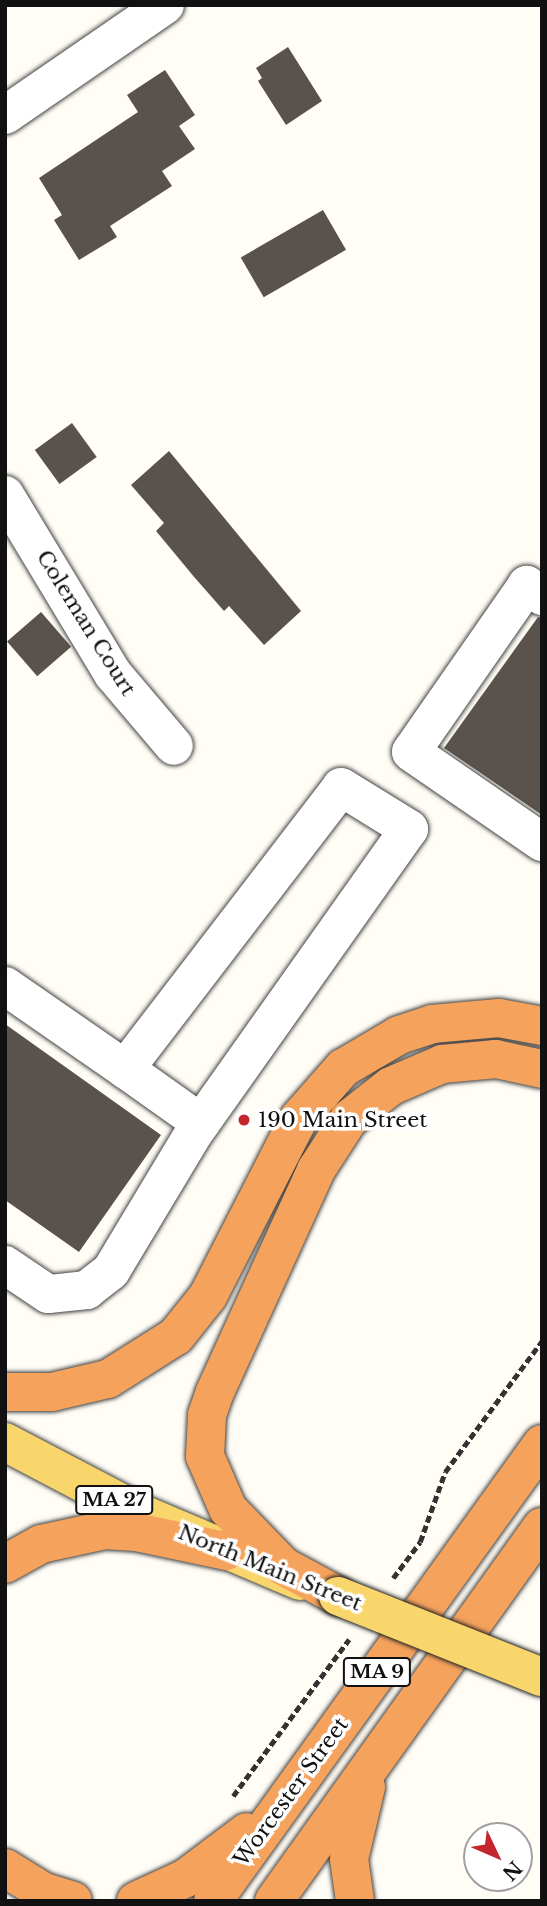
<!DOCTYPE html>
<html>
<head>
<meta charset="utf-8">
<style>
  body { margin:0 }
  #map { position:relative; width:547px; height:1906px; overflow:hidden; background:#fffdf5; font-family:"Libre Baskerville",serif }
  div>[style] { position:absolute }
  .building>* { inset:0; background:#5a524d; transform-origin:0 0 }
  .path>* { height:4.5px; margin-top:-2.25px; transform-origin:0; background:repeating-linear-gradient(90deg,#333 0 7px,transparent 0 10.5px) }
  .roads { filter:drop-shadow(0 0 2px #444) drop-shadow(0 0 2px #444) }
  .minor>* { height:38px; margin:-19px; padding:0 19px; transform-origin:19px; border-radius:19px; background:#fff }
  .major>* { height:38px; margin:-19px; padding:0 19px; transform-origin:19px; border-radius:19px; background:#f9d66b }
  .highway>* { height:38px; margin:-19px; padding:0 19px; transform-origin:19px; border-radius:19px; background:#f5a25d }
  .bridges { filter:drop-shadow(0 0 2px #222) drop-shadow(0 0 2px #222) }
  .major-bridge>* { height:38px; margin:-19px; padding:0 19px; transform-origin:19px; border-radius:19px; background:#f9d66b }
  .dots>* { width:19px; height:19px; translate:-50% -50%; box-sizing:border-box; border:4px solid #fff; border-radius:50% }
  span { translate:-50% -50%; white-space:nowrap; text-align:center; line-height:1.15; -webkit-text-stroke:7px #fff; paint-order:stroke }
  .shield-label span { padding:2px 5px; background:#fff; border:2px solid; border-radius:5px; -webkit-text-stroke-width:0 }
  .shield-label { font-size:19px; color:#111; font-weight:700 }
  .street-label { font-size:21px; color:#111 }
  .poi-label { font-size:21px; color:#111 }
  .left { translate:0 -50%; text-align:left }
  .frame { position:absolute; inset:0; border:7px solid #111; pointer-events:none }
  .north { position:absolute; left:463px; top:1822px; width:70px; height:70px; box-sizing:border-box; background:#fff; border:2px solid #a0a0a0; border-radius:50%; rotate:134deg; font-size:19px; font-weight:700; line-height:28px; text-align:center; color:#111 }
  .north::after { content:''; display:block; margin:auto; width:24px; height:32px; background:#c4262e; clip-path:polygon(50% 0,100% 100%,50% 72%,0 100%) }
</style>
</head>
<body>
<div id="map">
  <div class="building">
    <div style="clip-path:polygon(288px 47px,322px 101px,286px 125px,258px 81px,262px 78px,256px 68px)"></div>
    <div style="clip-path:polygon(165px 70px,195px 115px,179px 126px,195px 149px,162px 171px,172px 186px,110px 226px,117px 237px,79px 260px,54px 220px,62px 215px,39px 178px,138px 112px,127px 95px)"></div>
    <div style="left:323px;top:210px;width:46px;height:95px;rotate:60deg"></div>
    <div style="left:72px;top:423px;width:42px;height:46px;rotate:54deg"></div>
    <div style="clip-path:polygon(169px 451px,301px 611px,264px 645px,229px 606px,224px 611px,195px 578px,156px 531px,164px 523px,131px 485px)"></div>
    <div style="left:41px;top:612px;width:46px;height:45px;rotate:49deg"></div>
    <div style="clip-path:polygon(538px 617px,542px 618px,542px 815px,444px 748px)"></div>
    <div style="clip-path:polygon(5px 1024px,161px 1135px,79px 1252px,5px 1200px)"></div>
  </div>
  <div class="path">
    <div style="left:393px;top:1578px;width:45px;rotate:-53.1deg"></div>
    <div style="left:420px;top:1542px;width:74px;rotate:-70.3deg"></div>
    <div style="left:445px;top:1472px;width:163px;rotate:-53.5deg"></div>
    <div style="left:233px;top:1796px;width:195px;rotate:-53.5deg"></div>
  </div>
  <div class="roads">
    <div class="minor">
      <div style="left:5px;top:115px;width:194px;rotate:-34.5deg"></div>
      <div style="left:5px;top:495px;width:209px;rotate:58.9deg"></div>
      <div style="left:113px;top:674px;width:94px;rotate:49.7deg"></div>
      <div style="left:542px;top:596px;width:19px;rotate:-144deg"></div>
      <div style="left:527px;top:585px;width:203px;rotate:124.8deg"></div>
      <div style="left:411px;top:752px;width:159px;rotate:34.5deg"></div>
      <div style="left:5px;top:986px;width:146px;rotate:34.7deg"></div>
      <div style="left:125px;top:1069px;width:355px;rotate:-52.5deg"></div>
      <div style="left:341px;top:787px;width:80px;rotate:31.7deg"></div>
      <div style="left:409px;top:829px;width:370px;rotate:125.3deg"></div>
      <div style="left:195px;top:1131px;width:163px;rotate:121deg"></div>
      <div style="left:111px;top:1271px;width:31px;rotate:142deg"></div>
      <div style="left:87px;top:1290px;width:39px;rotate:174deg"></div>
      <div style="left:48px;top:1294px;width:52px;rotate:-146deg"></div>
      <div style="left:125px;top:1069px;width:93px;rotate:35.4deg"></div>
    </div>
    <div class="major">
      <div style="left:5px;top:1442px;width:153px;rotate:27.7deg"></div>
      <div style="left:140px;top:1513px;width:174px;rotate:23deg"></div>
    </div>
    <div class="highway">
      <div style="left:5px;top:1392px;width:47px"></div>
      <div style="left:52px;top:1392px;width:57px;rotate:-13.1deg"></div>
      <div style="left:108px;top:1379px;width:80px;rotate:-32.3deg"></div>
      <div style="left:176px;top:1336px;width:51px;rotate:-51.3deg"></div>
      <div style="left:208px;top:1296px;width:200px;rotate:-62.9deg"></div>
      <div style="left:299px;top:1118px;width:67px;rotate:-48.7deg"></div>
      <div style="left:343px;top:1068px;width:65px;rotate:-30.5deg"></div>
      <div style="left:399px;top:1035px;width:35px;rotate:-18deg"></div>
      <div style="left:432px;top:1024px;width:67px;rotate:-5.1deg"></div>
      <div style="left:499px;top:1018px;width:44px;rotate:10.5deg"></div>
      <div style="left:5px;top:1564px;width:41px;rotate:-29.1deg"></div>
      <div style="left:41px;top:1544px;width:66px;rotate:-12.3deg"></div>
      <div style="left:105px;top:1530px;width:31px;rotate:4deg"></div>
      <div style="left:136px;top:1532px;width:92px;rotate:11.9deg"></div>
      <div style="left:338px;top:1596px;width:63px;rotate:-151.4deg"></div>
      <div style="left:283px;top:1566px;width:79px;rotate:-134deg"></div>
      <div style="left:228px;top:1509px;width:58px;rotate:-113.5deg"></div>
      <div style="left:205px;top:1456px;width:41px;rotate:-87.2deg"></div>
      <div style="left:207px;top:1415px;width:24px;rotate:-71deg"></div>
      <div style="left:215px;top:1392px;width:244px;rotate:-65.5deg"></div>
      <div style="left:316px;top:1170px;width:61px;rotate:-57.1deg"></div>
      <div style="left:349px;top:1119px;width:53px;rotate:-38.2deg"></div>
      <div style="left:391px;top:1086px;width:56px;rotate:-23.3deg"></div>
      <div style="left:442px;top:1064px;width:54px;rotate:-5.3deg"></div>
      <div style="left:496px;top:1059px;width:47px;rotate:12.3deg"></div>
      <div style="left:5px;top:1868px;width:46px;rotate:31.6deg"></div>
      <div style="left:44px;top:1892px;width:30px;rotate:17deg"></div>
      <div style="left:136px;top:1901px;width:55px;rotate:-24.7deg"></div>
      <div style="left:186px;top:1878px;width:76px;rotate:-37deg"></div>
      <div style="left:213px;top:1901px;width:563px;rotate:-54.25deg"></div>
      <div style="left:274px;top:1901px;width:460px;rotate:-54.4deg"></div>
      <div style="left:355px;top:1901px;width:42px;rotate:-98.1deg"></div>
      <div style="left:349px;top:1859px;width:74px;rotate:-76.7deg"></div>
    </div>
  </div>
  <div class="bridges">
    <div class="major-bridge">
      <div style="left:338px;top:1596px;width:219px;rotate:21.7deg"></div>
    </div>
  </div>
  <div class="dots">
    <div style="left:244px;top:1120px;background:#c4262e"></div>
  </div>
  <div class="shield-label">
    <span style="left:114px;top:1500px">MA 27</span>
    <span style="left:377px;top:1672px">MA 9</span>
  </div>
  <div class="street-label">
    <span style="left:86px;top:623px;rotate:58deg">Coleman Court</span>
    <span style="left:270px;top:1568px;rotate:22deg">North Main Street</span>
    <span style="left:291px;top:1792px;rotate:-54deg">Worcester Street</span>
  </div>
  <div class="poi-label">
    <span class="left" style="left:258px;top:1120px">190 Main Street</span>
  </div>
  <div class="frame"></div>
  <div class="north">N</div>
</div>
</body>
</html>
